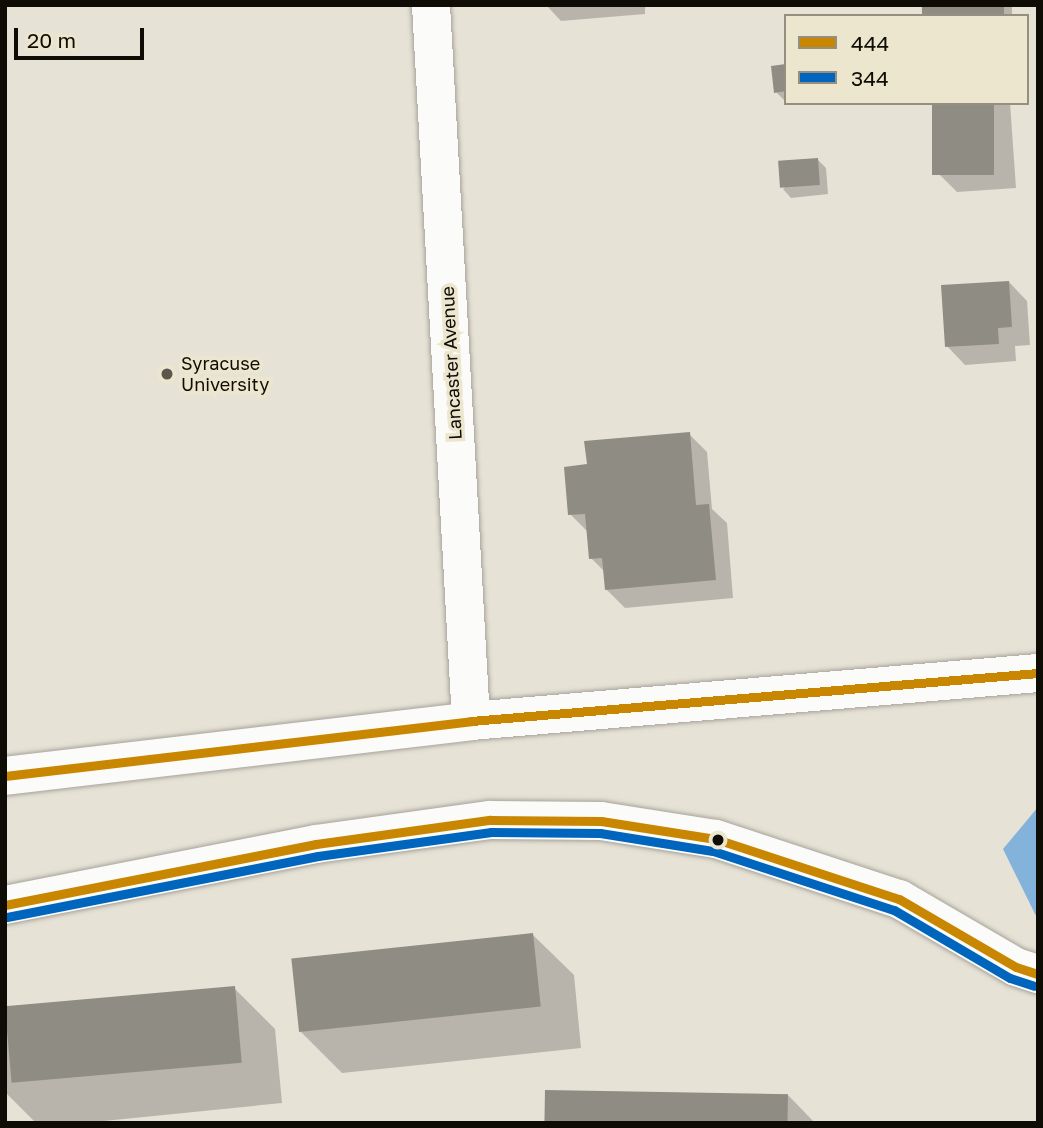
<!DOCTYPE html>
<html>
<head>
<meta charset="utf-8">
<style>
  body { margin:0 }
  #map { position:relative; width:1043px; height:1128px; overflow:hidden; background:#e6e2d6; font-family:"Golos Text",sans-serif }
  div>[style] { position:absolute }
  .water>* { inset:0; background:#83b2da }
  .shadow>* { inset:0; background:#0003; transform-origin:0 0 }
  .building>* { inset:0; background:#8f8c83; transform-origin:0 0 }
  .roads { filter:drop-shadow(0 0 2px #a7a39a) drop-shadow(0 0 2px #a7a39a) }
  .street>* { height:38px; margin:-19px; padding:0 19px; transform-origin:19px; border-radius:19px; background:#fbfbf9 }
  .secondary>* { height:38px; margin:-19px; padding:0 19px; transform-origin:19px; border-radius:19px; background:#fbfbf9 }
  .bus-1>* { height:9px; margin:-4.5px; padding:0 4.5px; transform-origin:4.5px; border-radius:4.5px; background:#c98701 }
  .bus-2>* { height:9px; margin:-4.5px; padding:0 4.5px; transform-origin:4.5px; border-radius:4.5px; background:#0065bd }
  .dots>* { width:19px; height:19px; translate:-50% -50%; box-sizing:border-box; border:4px solid #ede6cf; border-radius:50% }
  span { translate:-50% -50%; white-space:nowrap; text-align:center; line-height:1.15; -webkit-text-stroke:7px #ede6cf; paint-order:stroke }
  .street-label { font-size:18px; color:#0f0c05 }
  .poi-label { font-size:18px; color:#0f0c05 }
  .left { translate:0 -50%; text-align:left }
  .frame { position:absolute; inset:0; border:7px solid #0f0c05; pointer-events:none }
  .legend { position:absolute; left:784px; top:14px; width:245px; height:91px; box-sizing:border-box; background:#ede6cf; border:2px solid #948f7e; margin:0; padding:9px 12px; list-style:none; font-size:21px; color:#0f0c05 }
  .legend li { display:flex; align-items:center; gap:14px; height:35px }
  .legend b { width:35px; border:2px solid #948f7e }
  .scale { position:absolute; left:14px; top:28px; width:130px; height:32px; box-sizing:border-box; border:4px solid #0f0c05; border-top:0; padding-left:9px; font-size:21px; line-height:24px; white-space:nowrap; color:#0f0c05; -webkit-text-stroke:5px #ede6cf; paint-order:stroke }
</style>
</head>
<body>
<div id="map">
  <div class="water">
    <div style="clip-path:polygon(1038px 807px,1038px 920px,1003px 849px)"></div>
  </div>
  <div class="shadow">
    <div style="clip-path:polygon(546px 5px,645px 5px,645px 14px,561px 21px)"></div>
    <div style="left:924px;top:5px;width:88px;height:11px"></div>
    <div style="clip-path:polygon(786px 66px,786px 100px,785px 101px,776px 92px)"></div>
    <div style="clip-path:polygon(934px 103px,1010px 103px,1016px 188px,957px 192px,939px 174px)"></div>
    <div style="clip-path:polygon(817px 159px,826px 168px,828px 194px,791px 198px,783px 189px)"></div>
    <div style="clip-path:polygon(1009px 282px,1027px 301px,1030px 345px,1015px 346px,1016px 361px,965px 365px,947px 346px)"></div>
    <div style="clip-path:polygon(689px 434px,707px 452px,712px 509px,727px 523px,733px 598px,625px 608px,607px 590px,605px 572px,591px 558px,589px 533px,570px 514px,588px 466px)"></div>
    <div style="clip-path:polygon(533px 935px,574px 975px,581px 1048px,342px 1073px,301px 1032px)"></div>
    <div style="clip-path:polygon(234px 988px,275px 1029px,282px 1103px,84px 1123px,36px 1123px,5px 1092px,5px 1010px)"></div>
    <div style="clip-path:polygon(787px 1094px,815px 1123px,546px 1123px)"></div>
  </div>
  <div class="building">
    <div style="left:922px;top:5px;width:82px;height:11px"></div>
    <div style="clip-path:polygon(786px 64px,786px 91px,774px 93px,771px 66px)"></div>
    <div style="left:932px;top:103px;width:62px;height:72px"></div>
    <div style="left:818px;top:158px;width:27px;height:40px;rotate:86deg"></div>
    <div style="clip-path:polygon(1009px 281px,1012px 327px,998px 328px,999px 344px,945px 347px,941px 285px)"></div>
    <div style="clip-path:polygon(690px 432px,696px 505px,709px 504px,716px 580px,605px 590px,602px 558px,589px 559px,585px 514px,568px 515px,564px 467px,587px 464px,584px 441px)"></div>
    <div style="left:533px;top:933px;width:74px;height:243px;rotate:84deg"></div>
    <div style="left:235px;top:986px;width:77px;height:231px;rotate:85deg"></div>
    <div style="left:545px;top:1090px;width:243px;height:33px;rotate:1deg"></div>
  </div>
  <div class="roads">
    <div class="street">
      <div style="left:5px;top:905px;width:317px;rotate:-11.1deg"></div>
      <div style="left:316px;top:844px;width:176px;rotate:-7.9deg"></div>
      <div style="left:490px;top:820px;width:111px;rotate:0.5deg"></div>
      <div style="left:601px;top:821px;width:116px;rotate:8.9deg"></div>
      <div style="left:716px;top:839px;width:193px;rotate:18.2deg"></div>
      <div style="left:899px;top:899px;width:135px;rotate:30.2deg"></div>
      <div style="left:1016px;top:967px;width:23px;rotate:18deg"></div>
    </div>
    <div class="secondary">
      <div style="left:431px;top:5px;width:717px;rotate:86.8deg"></div>
      <div style="left:5px;top:776px;width:469px;rotate:-6.7deg"></div>
      <div style="left:471px;top:721px;width:569px;rotate:-4.84deg"></div>
    </div>
  </div>
  <div class="bus-1">
    <div style="left:5px;top:776px;width:469px;rotate:-6.7deg"></div>
    <div style="left:471px;top:721px;width:569px;rotate:-4.84deg"></div>
    <div style="left:5px;top:905px;width:317px;rotate:-11.1deg"></div>
    <div style="left:316px;top:844px;width:176px;rotate:-7.9deg"></div>
    <div style="left:490px;top:820px;width:111px;rotate:0.5deg"></div>
    <div style="left:601px;top:821px;width:116px;rotate:8.9deg"></div>
    <div style="left:716px;top:839px;width:193px;rotate:18.2deg"></div>
    <div style="left:899px;top:899px;width:135px;rotate:30.2deg"></div>
    <div style="left:1016px;top:967px;width:23px;rotate:18deg"></div>
  </div>
  <div class="bus-2">
    <div style="left:7px;top:917px;width:317px;rotate:-11.1deg"></div>
    <div style="left:318px;top:856px;width:175px;rotate:-7.9deg"></div>
    <div style="left:491px;top:832px;width:109px;rotate:0.5deg"></div>
    <div style="left:600px;top:833px;width:114px;rotate:9.1deg"></div>
    <div style="left:713px;top:851px;width:190px;rotate:18.1deg"></div>
    <div style="left:894px;top:910px;width:134px;rotate:30.4deg"></div>
    <div style="left:1010px;top:978px;width:25px;rotate:18deg"></div>
  </div>
  <div class="dots">
    <div style="left:167px;top:374px;background:#5a574e"></div>
    <div style="left:718px;top:840px;background:#0f0c05"></div>
  </div>
  <div class="street-label">
    <span style="left:451px;top:363px;rotate:-93deg">Lancaster Avenue</span>
  </div>
  <div class="poi-label">
    <span class="left" style="left:181px;top:374px">Syracuse<br>University</span>
  </div>
  <div class="frame"></div>
  <ul class="legend">
  <li><b style="height:9px;background:#c98701"></b>444</li>
  <li><b style="height:9px;background:#0065bd"></b>344</li>
  </ul>
  <div class="scale">20 m</div>
</div>
</body>
</html>
